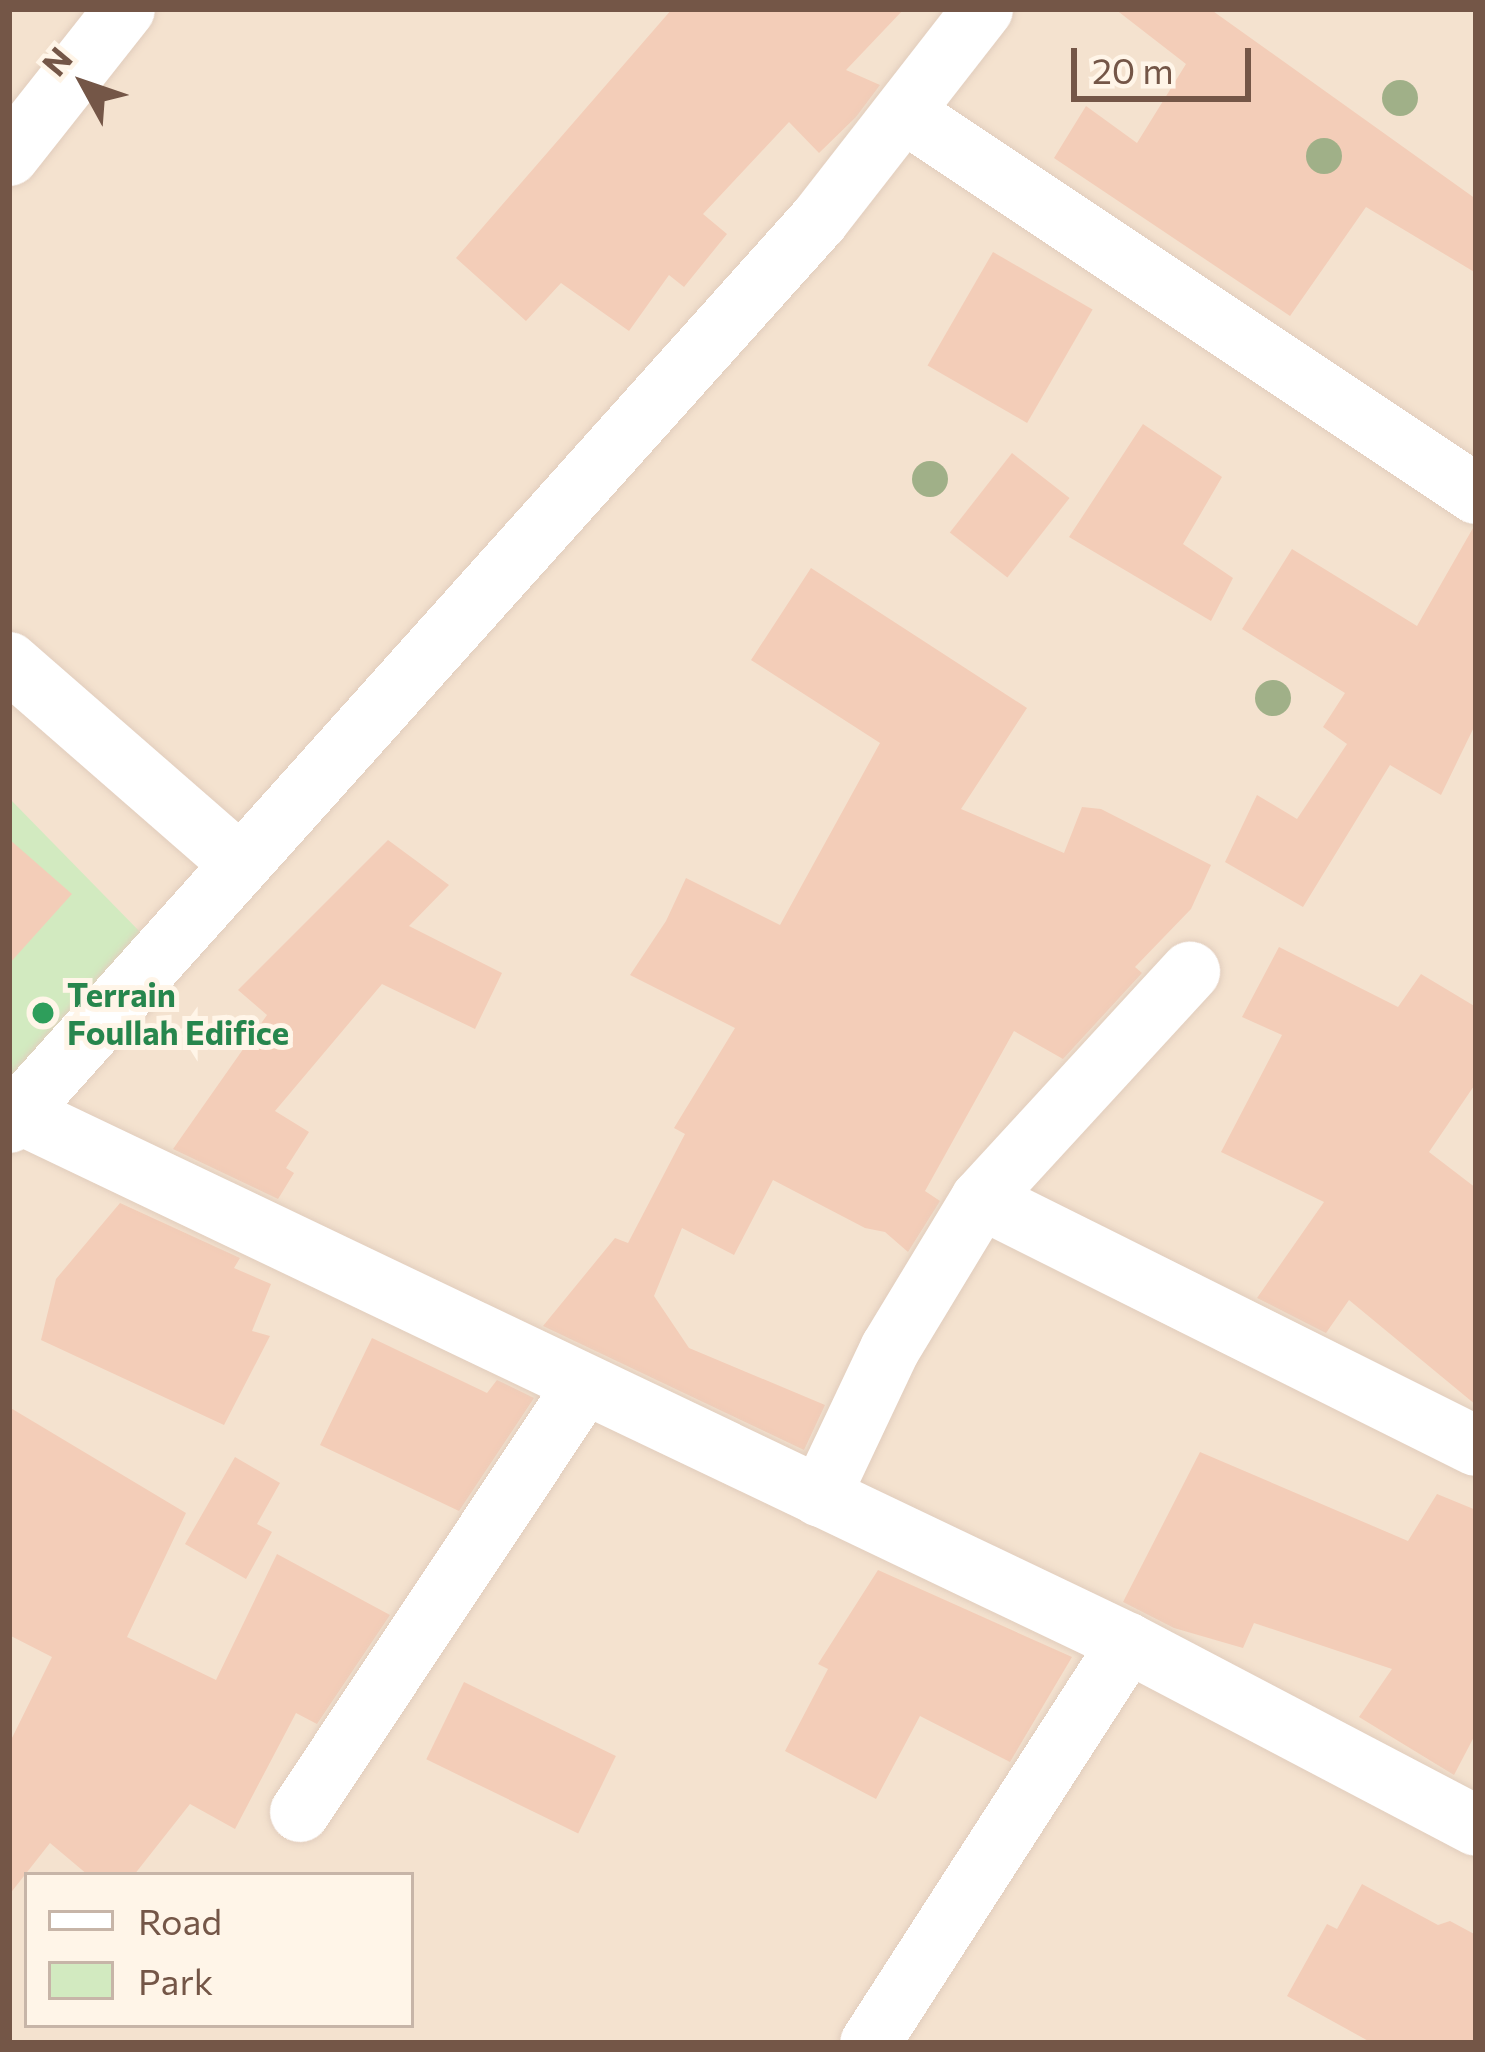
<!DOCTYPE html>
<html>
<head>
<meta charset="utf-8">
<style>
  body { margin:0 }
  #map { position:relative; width:1485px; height:2052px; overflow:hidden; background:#fdf1e1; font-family:Commissioner,sans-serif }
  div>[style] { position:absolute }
  .residential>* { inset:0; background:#f4e2cf }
  .green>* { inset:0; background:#d2eac0 }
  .building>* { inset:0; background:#f3cdb8; transform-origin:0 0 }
  .roads { filter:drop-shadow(0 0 3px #e1cdbd) drop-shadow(0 0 3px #e1cdbd) }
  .minor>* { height:60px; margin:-30px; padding:0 30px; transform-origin:30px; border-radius:30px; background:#fff }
  .trees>* { width:36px; height:36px; margin:-18px; border-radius:50%; background:#a0b088 }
  .dots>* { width:33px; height:33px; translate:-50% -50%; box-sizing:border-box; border:6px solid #fff5e8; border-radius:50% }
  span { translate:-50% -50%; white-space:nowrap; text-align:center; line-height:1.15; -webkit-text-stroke:10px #fff5e8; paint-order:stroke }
  .leisure-label { font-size:33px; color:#27864d; font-weight:700 }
  .left { translate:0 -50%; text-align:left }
  .frame { position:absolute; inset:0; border:12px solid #745647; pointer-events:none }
  .legend { position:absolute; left:24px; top:1872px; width:390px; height:156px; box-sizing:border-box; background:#fff5e8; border:3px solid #c7b5a8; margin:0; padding:15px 21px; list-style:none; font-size:36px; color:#745647 }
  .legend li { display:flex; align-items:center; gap:24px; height:60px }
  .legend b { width:60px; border:3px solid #c7b5a8 }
  .north { position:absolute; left:24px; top:24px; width:120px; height:120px; -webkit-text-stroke:9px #fff5e8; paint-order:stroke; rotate:310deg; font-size:33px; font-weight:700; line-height:48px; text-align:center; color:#745647 }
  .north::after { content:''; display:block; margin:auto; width:42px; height:54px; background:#745647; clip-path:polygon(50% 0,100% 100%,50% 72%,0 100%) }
  .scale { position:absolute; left:1071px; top:48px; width:180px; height:54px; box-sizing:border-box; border:6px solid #745647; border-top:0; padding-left:15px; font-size:36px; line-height:42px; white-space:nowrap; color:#745647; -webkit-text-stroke:9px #fff5e8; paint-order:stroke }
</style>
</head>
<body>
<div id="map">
  <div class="residential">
    <div style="clip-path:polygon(evenodd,9px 9px,1476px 9px,1476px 2043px,9px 2043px,9px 9px,27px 1875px,411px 1875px,411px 2025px,27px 2025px,27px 1875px)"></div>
  </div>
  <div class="green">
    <div style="clip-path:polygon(9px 798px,145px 937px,9px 1090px)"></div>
  </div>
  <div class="building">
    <div style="clip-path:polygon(672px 9px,904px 9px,846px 70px,880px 85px,856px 117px,819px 153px,789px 122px,703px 214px,727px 234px,684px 287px,669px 275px,629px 331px,561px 283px,526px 321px,456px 258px)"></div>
    <div style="clip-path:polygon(1115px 9px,1210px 9px,1476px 199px,1476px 273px,1366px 207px,1290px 316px,1054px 158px,1086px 106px,1137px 143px,1186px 64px)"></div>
    <div style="left:993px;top:252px;width:115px;height:131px;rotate:30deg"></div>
    <div style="clip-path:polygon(1143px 424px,1222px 477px,1183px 544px,1233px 578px,1211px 621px,1069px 537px)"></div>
    <div style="left:1012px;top:453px;width:73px;height:101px;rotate:38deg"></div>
    <div style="clip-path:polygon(1473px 528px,1476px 723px,1441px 795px,1390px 765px,1303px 907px,1225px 862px,1257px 795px,1297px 819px,1347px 744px,1323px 727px,1345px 693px,1242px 629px,1292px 549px,1417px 626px)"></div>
    <div style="clip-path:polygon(811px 568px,1027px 708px,961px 809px,1064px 853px,1082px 807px,1101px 809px,1211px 865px,1191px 909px,1135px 967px,1142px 973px,1063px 1059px,1014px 1031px,925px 1191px,940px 1201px,908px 1252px,885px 1232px,865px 1228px,773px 1180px,734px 1255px,682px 1228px,654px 1296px,689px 1348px,825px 1405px,804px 1450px,543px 1326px,615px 1238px,628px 1243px,685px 1134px,674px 1128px,735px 1028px,630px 975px,666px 921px,686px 878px,780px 925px,880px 743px,751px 660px)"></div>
    <div style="clip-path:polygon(9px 839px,72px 894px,9px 964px)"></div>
    <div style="clip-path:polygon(388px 840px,449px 885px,409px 926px,502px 973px,475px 1029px,382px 984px,275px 1111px,309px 1132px,286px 1168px,294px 1173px,278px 1199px,173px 1149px,267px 1015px,238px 990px)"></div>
    <div style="clip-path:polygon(1279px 947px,1398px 1007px,1421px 974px,1476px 1007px,1476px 1083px,1429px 1152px,1476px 1188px,1476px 1405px,1349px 1300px,1326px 1333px,1257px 1298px,1324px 1202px,1221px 1152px,1282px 1035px,1242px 1017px)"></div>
    <div style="clip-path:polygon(120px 1203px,240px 1258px,234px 1268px,271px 1284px,252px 1331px,270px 1336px,224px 1425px,41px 1340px,56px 1279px)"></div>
    <div style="clip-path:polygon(372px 1338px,487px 1393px,497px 1380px,534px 1398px,459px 1511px,320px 1445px)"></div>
    <div style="clip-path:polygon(9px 1407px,186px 1513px,127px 1637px,216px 1680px,277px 1554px,390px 1615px,317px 1724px,296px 1713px,235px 1829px,190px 1804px,134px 1875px,88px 1875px,50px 1843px,9px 1895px,9px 1744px,52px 1657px,9px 1635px)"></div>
    <div style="clip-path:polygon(1200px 1452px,1408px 1541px,1437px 1494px,1476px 1510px,1476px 1733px,1454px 1775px,1359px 1717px,1392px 1669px,1254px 1623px,1243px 1648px,1174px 1628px,1123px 1602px)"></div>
    <div style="clip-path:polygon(235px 1457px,280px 1483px,257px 1524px,272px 1532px,246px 1579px,185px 1544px)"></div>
    <div style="clip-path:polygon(878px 1570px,1072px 1657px,1010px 1762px,920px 1716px,876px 1799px,785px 1751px,828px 1669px,818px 1664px)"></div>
    <div style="left:464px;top:1682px;width:169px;height:86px;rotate:26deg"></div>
    <div style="clip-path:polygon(1362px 1884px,1438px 1925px,1450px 1921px,1476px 1935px,1476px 2043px,1372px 2043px,1287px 1996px,1327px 1924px,1337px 1929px)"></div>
  </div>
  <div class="roads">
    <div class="minor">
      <div style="left:906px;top:114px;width:685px;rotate:33.69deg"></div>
      <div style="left:9px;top:156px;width:187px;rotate:-51.7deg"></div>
      <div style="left:9px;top:662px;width:304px;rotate:41.1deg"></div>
      <div style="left:17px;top:1113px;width:1231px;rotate:25.5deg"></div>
      <div style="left:1128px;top:1643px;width:476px;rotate:122.8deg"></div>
      <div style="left:9px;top:1123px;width:1213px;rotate:-48.11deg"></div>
      <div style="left:819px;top:220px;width:267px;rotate:-52.1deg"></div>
      <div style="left:981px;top:1199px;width:553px;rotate:26.52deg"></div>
      <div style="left:820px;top:1497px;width:164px;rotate:-64.7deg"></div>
      <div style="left:890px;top:1349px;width:175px;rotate:-58.8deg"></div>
      <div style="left:981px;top:1199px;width:309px;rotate:-47.4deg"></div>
      <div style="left:1128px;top:1643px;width:393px;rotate:27.7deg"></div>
      <div style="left:300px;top:1812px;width:513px;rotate:-56.37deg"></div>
    </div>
  </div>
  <div class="trees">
    <div style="left:1400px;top:98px"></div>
    <div style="left:1324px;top:156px"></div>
    <div style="left:930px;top:479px"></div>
    <div style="left:1273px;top:698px"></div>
  </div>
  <div class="dots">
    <div style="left:43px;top:1013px;background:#2e9e5b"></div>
  </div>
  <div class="leisure-label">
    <span class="left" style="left:67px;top:1013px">Terrain<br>Foullah Edifice</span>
  </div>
  <div class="frame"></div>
  <ul class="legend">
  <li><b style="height:15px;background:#fff"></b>Road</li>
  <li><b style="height:33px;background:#d2eac0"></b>Park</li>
  </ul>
  <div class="north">N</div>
  <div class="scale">20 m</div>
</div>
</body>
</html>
